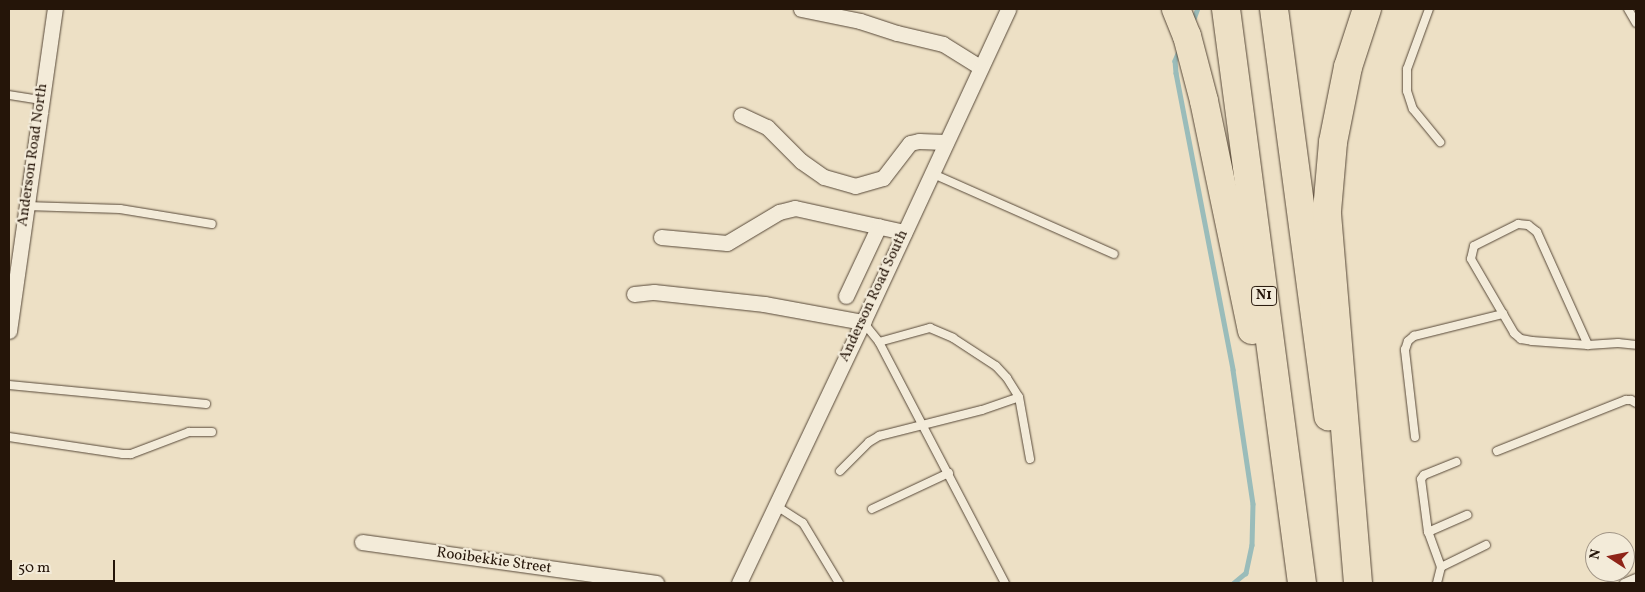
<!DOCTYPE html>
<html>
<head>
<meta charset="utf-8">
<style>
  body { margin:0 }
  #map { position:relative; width:1645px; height:592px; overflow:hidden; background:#ede0c5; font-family:Vollkorn,serif }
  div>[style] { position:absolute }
  .stream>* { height:4.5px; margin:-2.25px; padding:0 2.25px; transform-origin:2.25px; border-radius:2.25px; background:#9abcba }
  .roads { filter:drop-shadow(0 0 1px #574838) drop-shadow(0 0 1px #574838) }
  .service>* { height:8px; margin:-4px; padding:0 4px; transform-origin:4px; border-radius:4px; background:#f3ebd9 }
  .minor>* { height:15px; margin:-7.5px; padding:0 7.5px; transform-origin:7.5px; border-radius:7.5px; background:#f3ebd9 }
  .motorway>* { height:28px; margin:-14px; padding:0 14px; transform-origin:14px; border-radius:14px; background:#ede0c5 }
  span { translate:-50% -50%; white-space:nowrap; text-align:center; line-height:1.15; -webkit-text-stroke:4.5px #f3ebd9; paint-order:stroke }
  .shield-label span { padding:1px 4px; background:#f3ebd9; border:1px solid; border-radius:4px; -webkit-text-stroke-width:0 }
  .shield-label { font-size:14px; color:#251509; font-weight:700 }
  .street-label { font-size:15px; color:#251509 }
  .frame { position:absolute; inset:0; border:10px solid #251509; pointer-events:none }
  .north { position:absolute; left:1585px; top:532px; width:50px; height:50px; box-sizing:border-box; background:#f3ebd9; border:1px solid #a19586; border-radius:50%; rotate:281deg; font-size:14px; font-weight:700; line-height:20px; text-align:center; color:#251509 }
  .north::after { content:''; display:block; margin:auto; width:18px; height:22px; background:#8f2418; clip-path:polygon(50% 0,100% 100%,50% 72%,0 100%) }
  .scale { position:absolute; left:10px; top:560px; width:105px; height:22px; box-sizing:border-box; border:2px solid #251509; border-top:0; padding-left:6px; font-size:15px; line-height:18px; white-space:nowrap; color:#251509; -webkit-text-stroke:4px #f3ebd9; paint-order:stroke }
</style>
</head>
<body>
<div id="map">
  <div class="stream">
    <div style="left:1192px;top:23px;width:15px;rotate:-70deg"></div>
    <div style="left:1180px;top:49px;width:13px;rotate:113deg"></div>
    <div style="left:1175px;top:61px;width:12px;rotate:85deg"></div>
    <div style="left:1176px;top:73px;width:302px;rotate:79.1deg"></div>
    <div style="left:1233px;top:370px;width:135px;rotate:81.5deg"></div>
    <div style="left:1253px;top:504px;width:41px;rotate:91.4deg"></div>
    <div style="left:1252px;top:545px;width:29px;rotate:102deg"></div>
    <div style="left:1246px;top:573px;width:16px;rotate:140deg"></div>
  </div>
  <div class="roads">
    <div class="service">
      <div style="left:1429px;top:9px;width:64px;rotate:110.1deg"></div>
      <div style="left:1407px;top:69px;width:22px;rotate:90deg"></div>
      <div style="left:1407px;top:91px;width:19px;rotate:72deg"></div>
      <div style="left:1413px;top:109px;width:43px;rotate:50.7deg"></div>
      <div style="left:1628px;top:9px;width:16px;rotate:60deg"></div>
      <div style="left:9px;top:95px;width:32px;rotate:9deg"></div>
      <div style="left:931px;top:173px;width:200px;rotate:23.9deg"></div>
      <div style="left:26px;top:206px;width:94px;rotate:1.8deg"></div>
      <div style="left:120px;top:209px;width:93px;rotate:9.3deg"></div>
      <div style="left:863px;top:322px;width:26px;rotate:51deg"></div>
      <div style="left:879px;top:342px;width:272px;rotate:62.4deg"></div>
      <div style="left:879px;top:342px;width:53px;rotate:-15.4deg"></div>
      <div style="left:930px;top:328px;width:25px;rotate:23deg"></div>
      <div style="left:953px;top:338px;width:51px;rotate:33.1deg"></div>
      <div style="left:996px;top:366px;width:16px;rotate:47deg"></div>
      <div style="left:1007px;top:378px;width:22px;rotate:58deg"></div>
      <div style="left:1019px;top:397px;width:63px;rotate:79.9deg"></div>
      <div style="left:1588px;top:345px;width:124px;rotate:-114.3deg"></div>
      <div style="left:1537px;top:232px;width:11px;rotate:-142deg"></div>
      <div style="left:1528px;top:225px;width:10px;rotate:-174deg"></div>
      <div style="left:1518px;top:224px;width:49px;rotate:153.4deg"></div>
      <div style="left:1474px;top:246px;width:13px;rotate:103deg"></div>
      <div style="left:1471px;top:259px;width:86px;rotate:59.8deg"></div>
      <div style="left:1514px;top:333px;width:9px;rotate:41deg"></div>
      <div style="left:1521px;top:339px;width:11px;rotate:10deg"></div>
      <div style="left:1532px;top:341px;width:56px;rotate:4.1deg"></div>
      <div style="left:1588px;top:345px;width:30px;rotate:-4deg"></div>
      <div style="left:1618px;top:343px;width:18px;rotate:6deg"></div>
      <div style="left:9px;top:385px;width:198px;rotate:5.5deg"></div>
      <div style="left:9px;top:437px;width:115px;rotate:8.5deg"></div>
      <div style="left:123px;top:454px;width:8px"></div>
      <div style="left:131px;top:454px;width:62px;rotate:-20.8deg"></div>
      <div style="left:189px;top:432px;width:23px"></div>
      <div style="left:1415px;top:437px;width:88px;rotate:-96.6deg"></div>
      <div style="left:1405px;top:350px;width:9px;rotate:-72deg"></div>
      <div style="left:1408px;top:341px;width:8px;rotate:-40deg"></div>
      <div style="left:1414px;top:336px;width:92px;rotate:-13.9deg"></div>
      <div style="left:1497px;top:451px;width:139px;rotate:-21.6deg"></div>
      <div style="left:1626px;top:400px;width:5px"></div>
      <div style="left:1631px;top:400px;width:6px;rotate:31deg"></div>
      <div style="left:840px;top:471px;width:41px;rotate:-45deg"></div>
      <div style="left:869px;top:442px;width:12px;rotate:-31deg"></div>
      <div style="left:879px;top:436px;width:106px;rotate:-14.2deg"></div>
      <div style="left:982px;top:410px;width:39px;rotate:-19deg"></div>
      <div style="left:775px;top:505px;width:33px;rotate:33deg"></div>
      <div style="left:803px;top:523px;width:70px;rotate:59deg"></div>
      <div style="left:872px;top:509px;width:85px;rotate:-25.1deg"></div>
      <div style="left:1428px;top:532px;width:43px;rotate:-23.6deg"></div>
      <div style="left:1441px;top:567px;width:50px;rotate:-26.1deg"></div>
      <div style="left:1437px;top:583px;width:16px;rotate:-76deg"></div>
      <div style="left:1441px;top:567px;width:37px;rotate:-110deg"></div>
      <div style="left:1428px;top:532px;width:53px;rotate:-97.5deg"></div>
      <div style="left:1421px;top:479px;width:5px;rotate:-53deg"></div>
      <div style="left:1424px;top:475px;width:35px;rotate:-22deg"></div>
      <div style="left:1624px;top:583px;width:13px;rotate:-23deg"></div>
    </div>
    <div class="minor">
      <div style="left:801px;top:9px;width:60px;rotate:11.5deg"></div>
      <div style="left:860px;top:21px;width:39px;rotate:18deg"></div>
      <div style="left:897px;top:33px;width:47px;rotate:13.4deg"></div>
      <div style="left:943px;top:44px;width:44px;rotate:31.9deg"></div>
      <div style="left:741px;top:115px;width:29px;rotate:25deg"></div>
      <div style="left:767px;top:127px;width:48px;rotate:45deg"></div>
      <div style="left:801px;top:161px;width:28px;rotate:35deg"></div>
      <div style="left:824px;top:177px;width:32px;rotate:16deg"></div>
      <div style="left:855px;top:186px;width:29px;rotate:-16deg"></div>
      <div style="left:883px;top:178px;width:44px;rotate:-52.4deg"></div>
      <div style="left:910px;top:143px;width:9px;rotate:-13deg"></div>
      <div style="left:919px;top:141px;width:26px;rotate:2deg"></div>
      <div style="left:661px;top:237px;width:66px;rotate:5.2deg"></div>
      <div style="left:727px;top:243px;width:61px;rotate:-30.8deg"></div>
      <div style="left:779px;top:212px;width:16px;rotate:-14deg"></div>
      <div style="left:795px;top:208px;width:112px;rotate:12.4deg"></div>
      <div style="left:634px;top:294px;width:20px;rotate:-6deg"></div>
      <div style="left:654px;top:292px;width:111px;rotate:6.2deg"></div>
      <div style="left:764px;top:304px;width:101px;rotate:10.3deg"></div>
      <div style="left:846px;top:296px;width:77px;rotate:-64.8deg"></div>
      <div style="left:9px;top:331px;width:325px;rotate:-81.9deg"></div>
      <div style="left:362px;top:542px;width:297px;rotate:7.9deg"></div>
      <div style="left:739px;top:583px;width:289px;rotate:-64.6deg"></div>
      <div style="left:863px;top:322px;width:345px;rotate:-65.1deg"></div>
    </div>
    <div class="motorway">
      <div style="left:1176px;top:9px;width:29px;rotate:68deg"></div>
      <div style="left:1187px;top:36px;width:67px;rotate:75.3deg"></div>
      <div style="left:1204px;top:101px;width:234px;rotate:78.2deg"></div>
      <div style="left:1226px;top:9px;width:579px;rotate:82.46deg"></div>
      <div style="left:1274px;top:9px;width:411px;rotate:82.4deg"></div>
      <div style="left:1358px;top:583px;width:373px;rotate:-94.8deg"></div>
      <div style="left:1327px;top:211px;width:69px;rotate:-85deg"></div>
      <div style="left:1333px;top:142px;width:76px;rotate:-78.7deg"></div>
      <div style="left:1348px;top:67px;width:61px;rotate:-71.9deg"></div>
    </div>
  </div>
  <div class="shield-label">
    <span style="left:1264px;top:296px">N1</span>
  </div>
  <div class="street-label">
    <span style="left:33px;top:155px;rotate:-82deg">Anderson Road North</span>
    <span style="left:874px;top:296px;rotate:-65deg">Anderson Road South</span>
    <span style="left:494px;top:561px;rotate:8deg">Rooibekkie Street</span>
  </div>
  <div class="frame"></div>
  <div class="north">N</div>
  <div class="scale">50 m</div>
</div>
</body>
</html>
